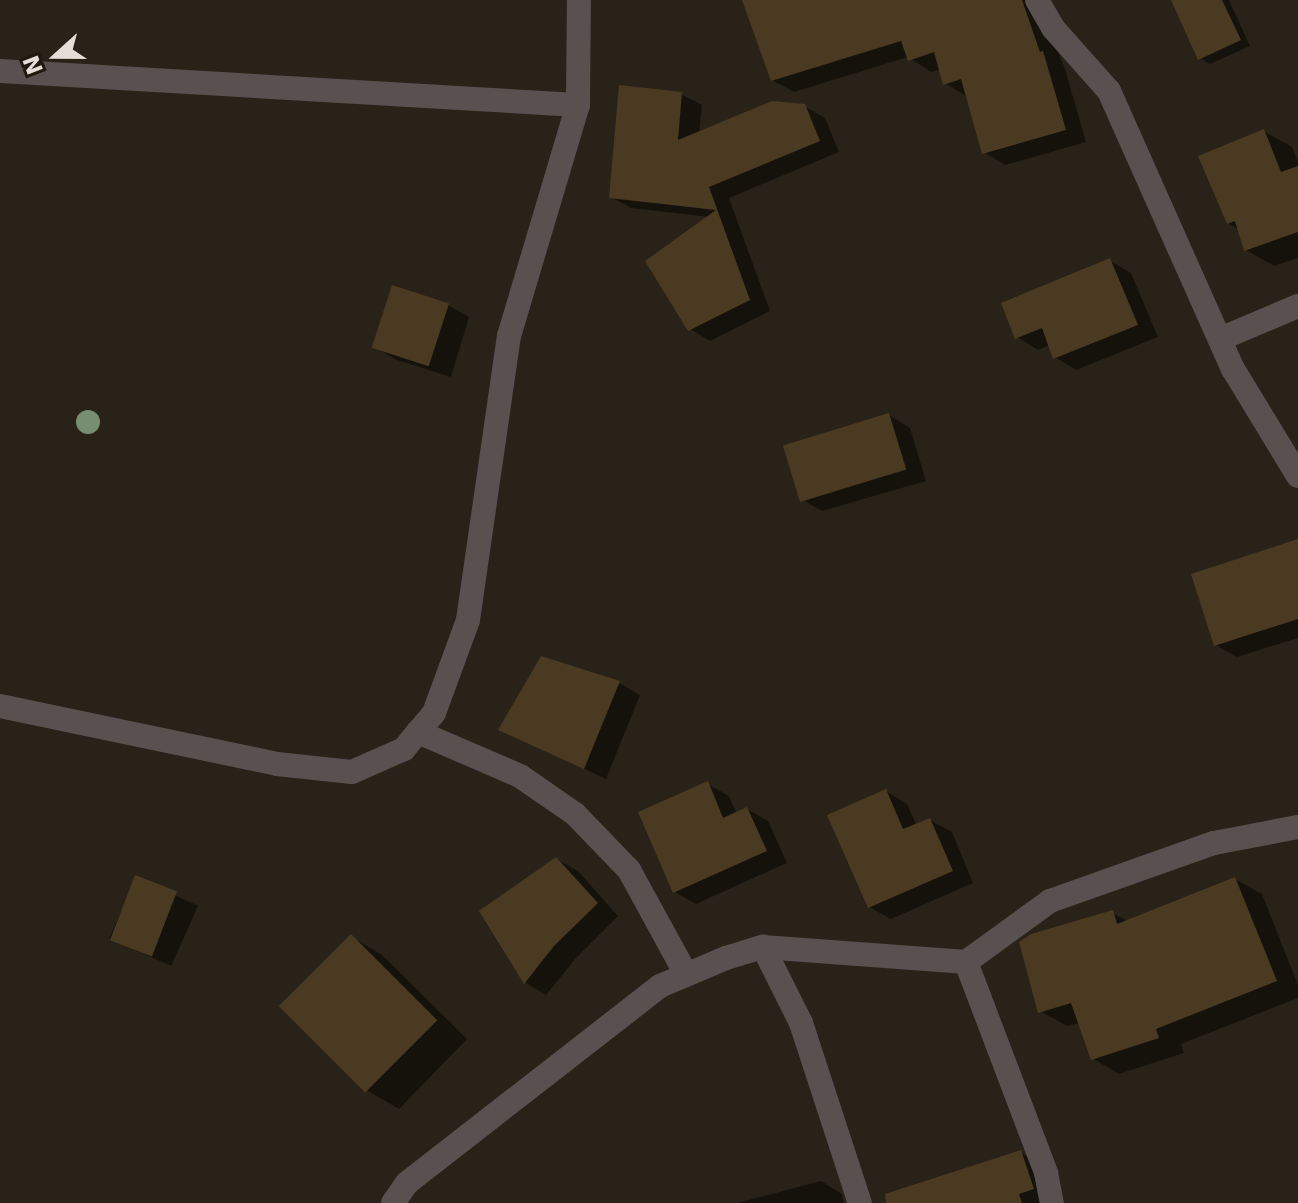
<!DOCTYPE html>
<html>
<head>
<meta charset="utf-8">
<style>
  body { margin:0 }
  #map { position:relative; width:1298px; height:1203px; overflow:hidden; background:#292218; font-family:"DejaVu Sans",sans-serif }
  div>[style] { position:absolute }
  .shadow>* { inset:0; background:#0007; transform-origin:0 0 }
  .building>* { inset:0; background:#4b3a22; transform-origin:0 0 }
  .street>* { height:24px; margin:-12px; padding:0 12px; transform-origin:12px; border-radius:12px; background:#585150 }
  .trees>* { width:24px; height:24px; margin:-12px; border-radius:50%; background:#788e72 }
  span { translate:-50% -50%; white-space:nowrap; text-align:center; line-height:1.15; -webkit-text-stroke:6px #20190f; paint-order:stroke }
  .north { position:absolute; left:16px; top:16px; width:80px; height:80px; -webkit-text-stroke:6px #20190f; paint-order:stroke; rotate:249deg; font-size:22px; font-weight:700; line-height:32px; text-align:center; color:#e3ded8 }
  .north::after { content:''; display:block; margin:auto; width:28px; height:36px; background:#e3ded8; clip-path:polygon(50% 0,100% 100%,50% 72%,0 100%) }
</style>
</head>
<body>
<div id="map">
  <div class="shadow">
    <div style="clip-path:polygon(744px 0,1036px 0,1064px 66px,1086px 142px,1005px 165px,984px 152px,966px 96px,945px 83px,941px 69px,931px 72px,908px 57px,794px 92px,772px 80px)"></div>
    <div style="clip-path:polygon(1201px 0,1229px 0,1250px 46px,1210px 64px,1200px 58px)"></div>
    <div style="clip-path:polygon(681px 94px,702px 105px,699px 133px,804px 106px,825px 118px,839px 152px,729px 198px,770px 311px,710px 341px,690px 329px,709px 217px,631px 208px,611px 197px)"></div>
    <div style="clip-path:polygon(1263px 131px,1292px 147px,1298px 162px,1298px 258px,1274px 266px,1246px 250px,1240px 230px,1228px 223px)"></div>
    <div style="clip-path:polygon(1110px 261px,1131px 273px,1158px 337px,1076px 370px,1055px 357px,1050px 345px,1038px 350px,1017px 337px)"></div>
    <div style="clip-path:polygon(448px 305px,469px 317px,451px 377px,397px 360px,376px 348px)"></div>
    <div style="clip-path:polygon(889px 415px,910px 428px,926px 481px,822px 511px,801px 499px)"></div>
    <div style="clip-path:polygon(1298px 541px,1298px 638px,1237px 657px,1216px 645px)"></div>
    <div style="clip-path:polygon(619px 683px,640px 695px,606px 779px,501px 729px)"></div>
    <div style="clip-path:polygon(708px 784px,729px 796px,737px 814px,747px 809px,768px 821px,787px 863px,696px 904px,675px 892px)"></div>
    <div style="clip-path:polygon(886px 791px,907px 804px,917px 826px,930px 820px,952px 832px,973px 883px,891px 919px,869px 907px)"></div>
    <div style="clip-path:polygon(556px 859px,578px 871px,618px 916px,576px 958px,546px 995px,526px 983px,481px 911px)"></div>
    <div style="left:136px;top:878px;width:68px;height:66px;rotate:24deg"></div>
    <div style="clip-path:polygon(1235px 879px,1262px 894px,1298px 985px,1298px 998px,1181px 1044px,1184px 1053px,1119px 1074px,1092px 1058px,1080px 1023px,1067px 1026px,1040px 1011px,1113px 913px,1129px 922px)"></div>
    <div style="clip-path:polygon(352px 937px,382px 955px,467px 1039px,399px 1109px,368px 1091px)"></div>
    <div style="clip-path:polygon(1021px 1153px,1043px 1165px,1047px 1203px,916px 1203px)"></div>
    <div style="clip-path:polygon(821px 1181px,842px 1194px,844px 1203px,737px 1203px)"></div>
  </div>
  <div class="building">
    <div style="clip-path:polygon(742px 0,1022px 0,1040px 52px,1043px 51px,1066px 130px,982px 154px,961px 79px,943px 85px,934px 52px,908px 61px,901px 41px,771px 81px)"></div>
    <div style="clip-path:polygon(1171px 0,1222px 0,1241px 40px,1198px 60px)"></div>
    <div style="clip-path:polygon(619px 85px,682px 92px,678px 140px,772px 101px,805px 104px,820px 141px,709px 187px,750px 300px,688px 331px,645px 261px,716px 210px,609px 198px)"></div>
    <div style="clip-path:polygon(1264px 129px,1281px 172px,1298px 166px,1298px 232px,1244px 251px,1235px 221px,1227px 224px,1198px 156px)"></div>
    <div style="clip-path:polygon(1110px 258px,1138px 325px,1053px 359px,1042px 328px,1015px 339px,1001px 303px)"></div>
    <div style="left:392px;top:285px;width:60px;height:66px;rotate:18deg"></div>
    <div style="left:889px;top:413px;width:59px;height:111px;rotate:73deg"></div>
    <div style="clip-path:polygon(1298px 539px,1298px 619px,1214px 646px,1191px 574px)"></div>
    <div style="clip-path:polygon(541px 656px,620px 681px,584px 769px,498px 730px)"></div>
    <div style="clip-path:polygon(708px 781px,723px 818px,747px 807px,767px 851px,673px 893px,638px 812px)"></div>
    <div style="clip-path:polygon(886px 789px,903px 829px,930px 818px,953px 871px,868px 908px,827px 815px)"></div>
    <div style="clip-path:polygon(556px 857px,598px 903px,554px 946px,524px 984px,479px 911px)"></div>
    <div style="left:135px;top:875px;width:45px;height:70px;rotate:21deg"></div>
    <div style="clip-path:polygon(1235px 877px,1277px 981px,1156px 1029px,1159px 1038px,1091px 1060px,1071px 1003px,1038px 1013px,1019px 942px,1031px 934px,1113px 910px,1117px 924px)"></div>
    <div style="left:351px;top:934px;width:122px;height:102px;rotate:45deg"></div>
    <div style="clip-path:polygon(1021px 1150px,1034px 1189px,1019px 1194px,1022px 1203px,886px 1203px,885px 1194px)"></div>
  </div>
  <div class="street">
    <div style="left:1037px;top:0;width:32px;rotate:60deg"></div>
    <div style="left:1053px;top:28px;width:84px;rotate:48.4deg"></div>
    <div style="left:1109px;top:91px;width:304px;rotate:66deg"></div>
    <div style="left:1233px;top:369px;width:125px;rotate:58.7deg"></div>
    <div style="left:0;top:71px;width:579px;rotate:3.37deg"></div>
    <div style="left:1220px;top:339px;width:85px;rotate:-22.9deg"></div>
    <div style="left:0;top:706px;width:283px;rotate:11.8deg"></div>
    <div style="left:277px;top:764px;width:75px;rotate:6.1deg"></div>
    <div style="left:352px;top:772px;width:57px;rotate:-23.9deg"></div>
    <div style="left:404px;top:749px;width:22px;rotate:-51deg"></div>
    <div style="left:418px;top:732px;width:25px;rotate:-50deg"></div>
    <div style="left:434px;top:713px;width:99px;rotate:-69.9deg"></div>
    <div style="left:468px;top:620px;width:287px;rotate:-81.8deg"></div>
    <div style="left:509px;top:336px;width:241px;rotate:-73.4deg"></div>
    <div style="left:578px;top:105px;width:105px;rotate:-89.5deg"></div>
    <div style="left:418px;top:732px;width:111px;rotate:23.3deg"></div>
    <div style="left:520px;top:776px;width:67px;rotate:34.6deg"></div>
    <div style="left:575px;top:814px;width:78px;rotate:46deg"></div>
    <div style="left:629px;top:870px;width:119px;rotate:61.3deg"></div>
    <div style="left:763px;top:947px;width:204px;rotate:4.2deg"></div>
    <div style="left:966px;top:962px;width:104px;rotate:-36deg"></div>
    <div style="left:1050px;top:901px;width:174px;rotate:-19.5deg"></div>
    <div style="left:1214px;top:843px;width:86px;rotate:-10.8deg"></div>
    <div style="left:966px;top:962px;width:226px;rotate:69.2deg"></div>
    <div style="left:1046px;top:1173px;width:31px;rotate:79deg"></div>
    <div style="left:393px;top:1203px;width:24px;rotate:-55deg"></div>
    <div style="left:407px;top:1183px;width:321px;rotate:-37.9deg"></div>
    <div style="left:660px;top:986px;width:72px;rotate:-23deg"></div>
    <div style="left:726px;top:958px;width:39px;rotate:-17deg"></div>
    <div style="left:763px;top:947px;width:85px;rotate:63.4deg"></div>
    <div style="left:801px;top:1023px;width:189px;rotate:71.9deg"></div>
  </div>
  <div class="trees">
    <div style="left:88px;top:422px"></div>
  </div>
  <div class="north">N</div>
</div>
</body>
</html>
